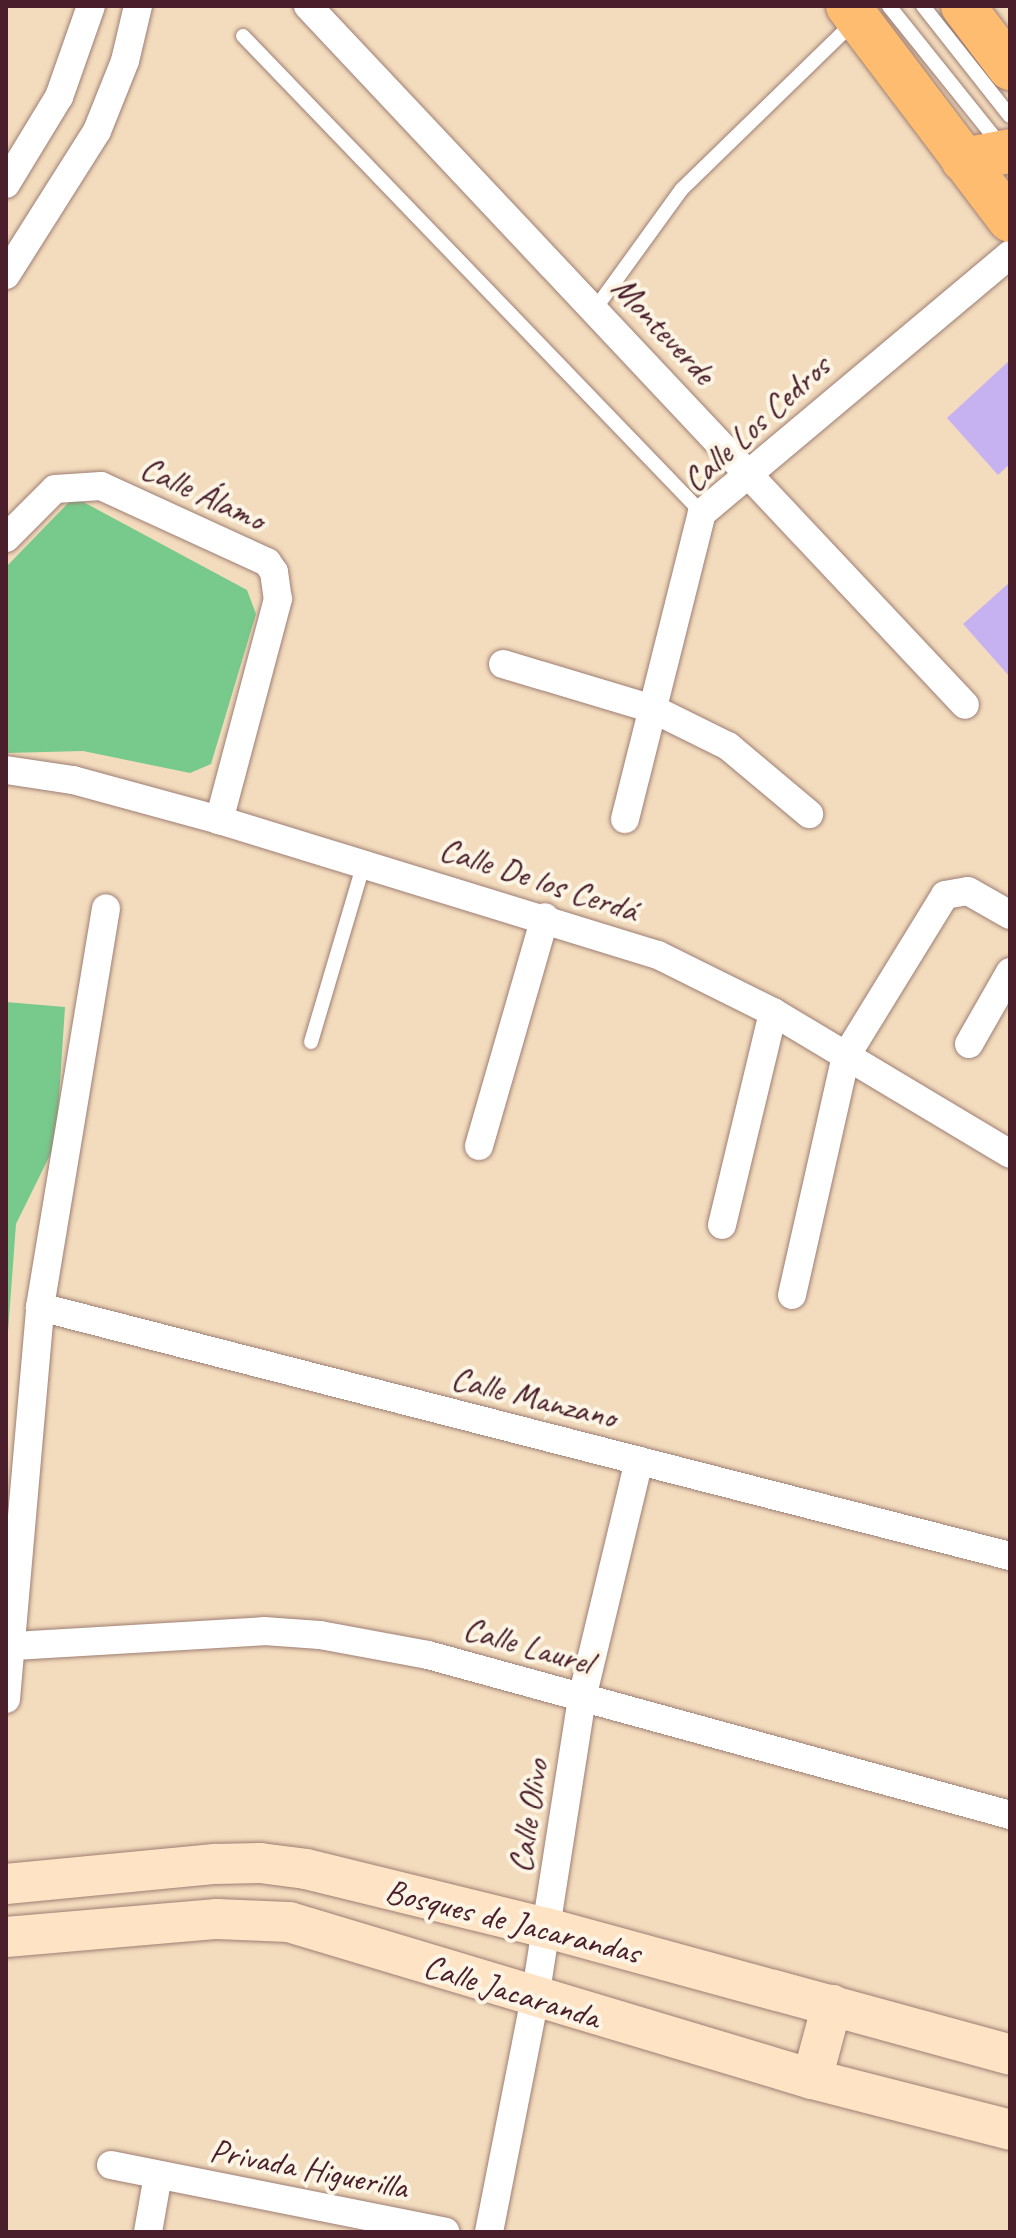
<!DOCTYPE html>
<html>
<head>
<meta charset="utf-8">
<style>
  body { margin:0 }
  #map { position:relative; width:1016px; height:2238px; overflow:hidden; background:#f3dcbd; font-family:Caveat,sans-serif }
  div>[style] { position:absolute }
  .green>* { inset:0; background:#77ca8c }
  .building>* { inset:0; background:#c6b2f1 }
  .roads { filter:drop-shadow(0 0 2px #9e7e74) drop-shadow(0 0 2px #9e7e74) }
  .lane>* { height:14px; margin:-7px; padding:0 7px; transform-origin:7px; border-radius:7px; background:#fff }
  .street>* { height:28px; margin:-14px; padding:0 14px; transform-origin:14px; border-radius:14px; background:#fff }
  .secondary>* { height:40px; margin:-20px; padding:0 20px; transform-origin:20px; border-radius:20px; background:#fee4c5 }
  .primary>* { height:44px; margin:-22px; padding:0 22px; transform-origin:22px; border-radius:22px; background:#fdbc6f }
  span { translate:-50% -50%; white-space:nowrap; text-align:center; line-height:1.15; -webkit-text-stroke:8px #fcf5e5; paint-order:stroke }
  .street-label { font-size:34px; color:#4a1f2b }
  .frame { position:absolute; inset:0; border:8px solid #4a1f2b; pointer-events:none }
</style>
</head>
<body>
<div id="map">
  <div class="green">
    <div style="clip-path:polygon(74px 497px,247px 590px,256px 614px,211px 764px,190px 773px,83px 751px,6px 753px,6px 567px)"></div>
    <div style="clip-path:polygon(6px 1002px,65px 1007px,56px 1143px,16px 1224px,6px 1359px)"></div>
  </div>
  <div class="building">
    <div style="clip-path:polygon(1010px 360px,1010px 464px,998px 475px,947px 418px)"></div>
    <div style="clip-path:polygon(1010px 582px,1010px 677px,963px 624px)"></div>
  </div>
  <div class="roads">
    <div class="lane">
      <div style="left:889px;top:6px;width:179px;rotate:51.3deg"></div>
      <div style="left:923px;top:6px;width:140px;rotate:51.7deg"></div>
      <div style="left:243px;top:36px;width:662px;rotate:46.1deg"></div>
      <div style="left:595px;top:309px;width:148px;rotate:-54.1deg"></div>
      <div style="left:682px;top:189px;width:240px;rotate:-44.2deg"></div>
      <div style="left:311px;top:1042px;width:187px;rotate:-73.5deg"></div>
    </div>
    <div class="street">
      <div style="left:308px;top:6px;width:959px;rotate:46.77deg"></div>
      <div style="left:6px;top:184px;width:102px;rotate:-58.7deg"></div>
      <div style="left:59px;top:97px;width:96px;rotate:-70.6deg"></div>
      <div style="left:6px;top:275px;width:170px;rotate:-57.7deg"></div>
      <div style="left:97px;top:131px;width:75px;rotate:-68.2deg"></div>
      <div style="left:125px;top:61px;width:57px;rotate:-76.7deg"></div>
      <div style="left:6px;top:538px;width:69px;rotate:-45deg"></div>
      <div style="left:55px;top:489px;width:46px;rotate:-3.7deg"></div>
      <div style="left:101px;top:486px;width:183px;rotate:24.6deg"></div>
      <div style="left:267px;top:562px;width:12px;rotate:55deg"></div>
      <div style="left:274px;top:572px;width:27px;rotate:82deg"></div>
      <div style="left:278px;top:599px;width:229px;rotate:104.9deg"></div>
      <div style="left:503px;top:664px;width:157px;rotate:16.7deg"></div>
      <div style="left:653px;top:709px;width:84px;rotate:26.3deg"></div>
      <div style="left:728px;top:746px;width:106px;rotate:40deg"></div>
      <div style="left:6px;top:770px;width:68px;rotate:8.5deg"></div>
      <div style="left:73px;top:780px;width:151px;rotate:15.3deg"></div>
      <div style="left:219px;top:820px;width:459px;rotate:17.1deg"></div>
      <div style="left:658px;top:955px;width:128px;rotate:26.4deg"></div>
      <div style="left:773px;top:1012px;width:276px;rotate:30.9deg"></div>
      <div style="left:625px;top:819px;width:316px;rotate:-75.9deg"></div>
      <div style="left:702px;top:513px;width:402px;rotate:-40deg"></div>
      <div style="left:969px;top:1044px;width:83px;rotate:-60.3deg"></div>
      <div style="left:479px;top:1146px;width:238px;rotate:-73.9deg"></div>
      <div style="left:722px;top:1225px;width:219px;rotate:-76.5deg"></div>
      <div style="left:792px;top:1295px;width:245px;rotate:-77.3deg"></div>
      <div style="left:846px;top:1056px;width:189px;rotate:-58.4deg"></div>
      <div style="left:945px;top:895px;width:23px;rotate:-10deg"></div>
      <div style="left:968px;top:891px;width:48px;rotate:29.7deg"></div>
      <div style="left:40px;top:1307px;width:1001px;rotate:14.4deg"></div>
      <div style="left:14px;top:1646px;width:250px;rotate:-3.4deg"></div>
      <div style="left:264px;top:1631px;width:56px;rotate:4.1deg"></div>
      <div style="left:320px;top:1635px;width:110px;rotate:10.5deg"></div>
      <div style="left:428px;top:1655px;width:604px;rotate:15.37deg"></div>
      <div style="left:6px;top:1699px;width:393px;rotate:-85deg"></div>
      <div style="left:40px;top:1307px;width:404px;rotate:-80.6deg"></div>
      <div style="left:111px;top:2165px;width:341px;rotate:11.3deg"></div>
      <div style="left:148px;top:2232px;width:58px;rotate:-80deg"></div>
      <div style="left:489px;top:2232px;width:238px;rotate:-78.9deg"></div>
      <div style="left:535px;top:1998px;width:304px;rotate:-81.1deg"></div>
      <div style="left:582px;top:1698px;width:244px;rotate:-76.5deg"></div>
    </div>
    <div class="secondary">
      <div style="left:6px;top:1884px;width:210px;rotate:-5.5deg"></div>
      <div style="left:215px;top:1864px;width:45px;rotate:-1.3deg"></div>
      <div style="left:260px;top:1863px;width:46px;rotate:7.4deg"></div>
      <div style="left:306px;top:1869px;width:248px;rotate:13.8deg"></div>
      <div style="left:547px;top:1928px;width:480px;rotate:15.3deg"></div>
      <div style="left:6px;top:1937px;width:212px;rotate:-4.9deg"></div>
      <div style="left:217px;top:1919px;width:72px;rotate:2.4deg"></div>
      <div style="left:289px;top:1922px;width:546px;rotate:16.71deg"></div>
      <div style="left:812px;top:2079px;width:204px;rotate:14.4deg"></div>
      <div style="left:812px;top:2079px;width:77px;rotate:-74.9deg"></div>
    </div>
    <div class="primary">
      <div style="left:848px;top:6px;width:268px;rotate:52.9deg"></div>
      <div style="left:963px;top:6px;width:78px;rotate:52.8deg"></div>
      <div style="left:963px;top:160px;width:48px;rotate:-10.8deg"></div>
    </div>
  </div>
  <div class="street-label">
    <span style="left:664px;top:330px;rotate:47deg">Monteverde</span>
    <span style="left:756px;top:423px;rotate:-42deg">Calle Los Cedros</span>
    <span style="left:203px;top:493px;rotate:25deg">Calle Álamo</span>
    <span style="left:539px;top:879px;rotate:18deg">Calle De los Cerdá</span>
    <span style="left:534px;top:1397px;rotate:14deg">Calle Manzano</span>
    <span style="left:528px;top:1645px;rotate:16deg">Calle Laurel</span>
    <span style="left:528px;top:1816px;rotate:-81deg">Calle Olivo</span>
    <span style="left:513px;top:1921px;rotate:14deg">Bosques de Jacarandas</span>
    <span style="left:512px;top:1991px;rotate:17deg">Calle Jacaranda</span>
    <span style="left:309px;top:2168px;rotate:11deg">Privada Higuerilla</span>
  </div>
  <div class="frame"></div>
</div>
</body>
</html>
